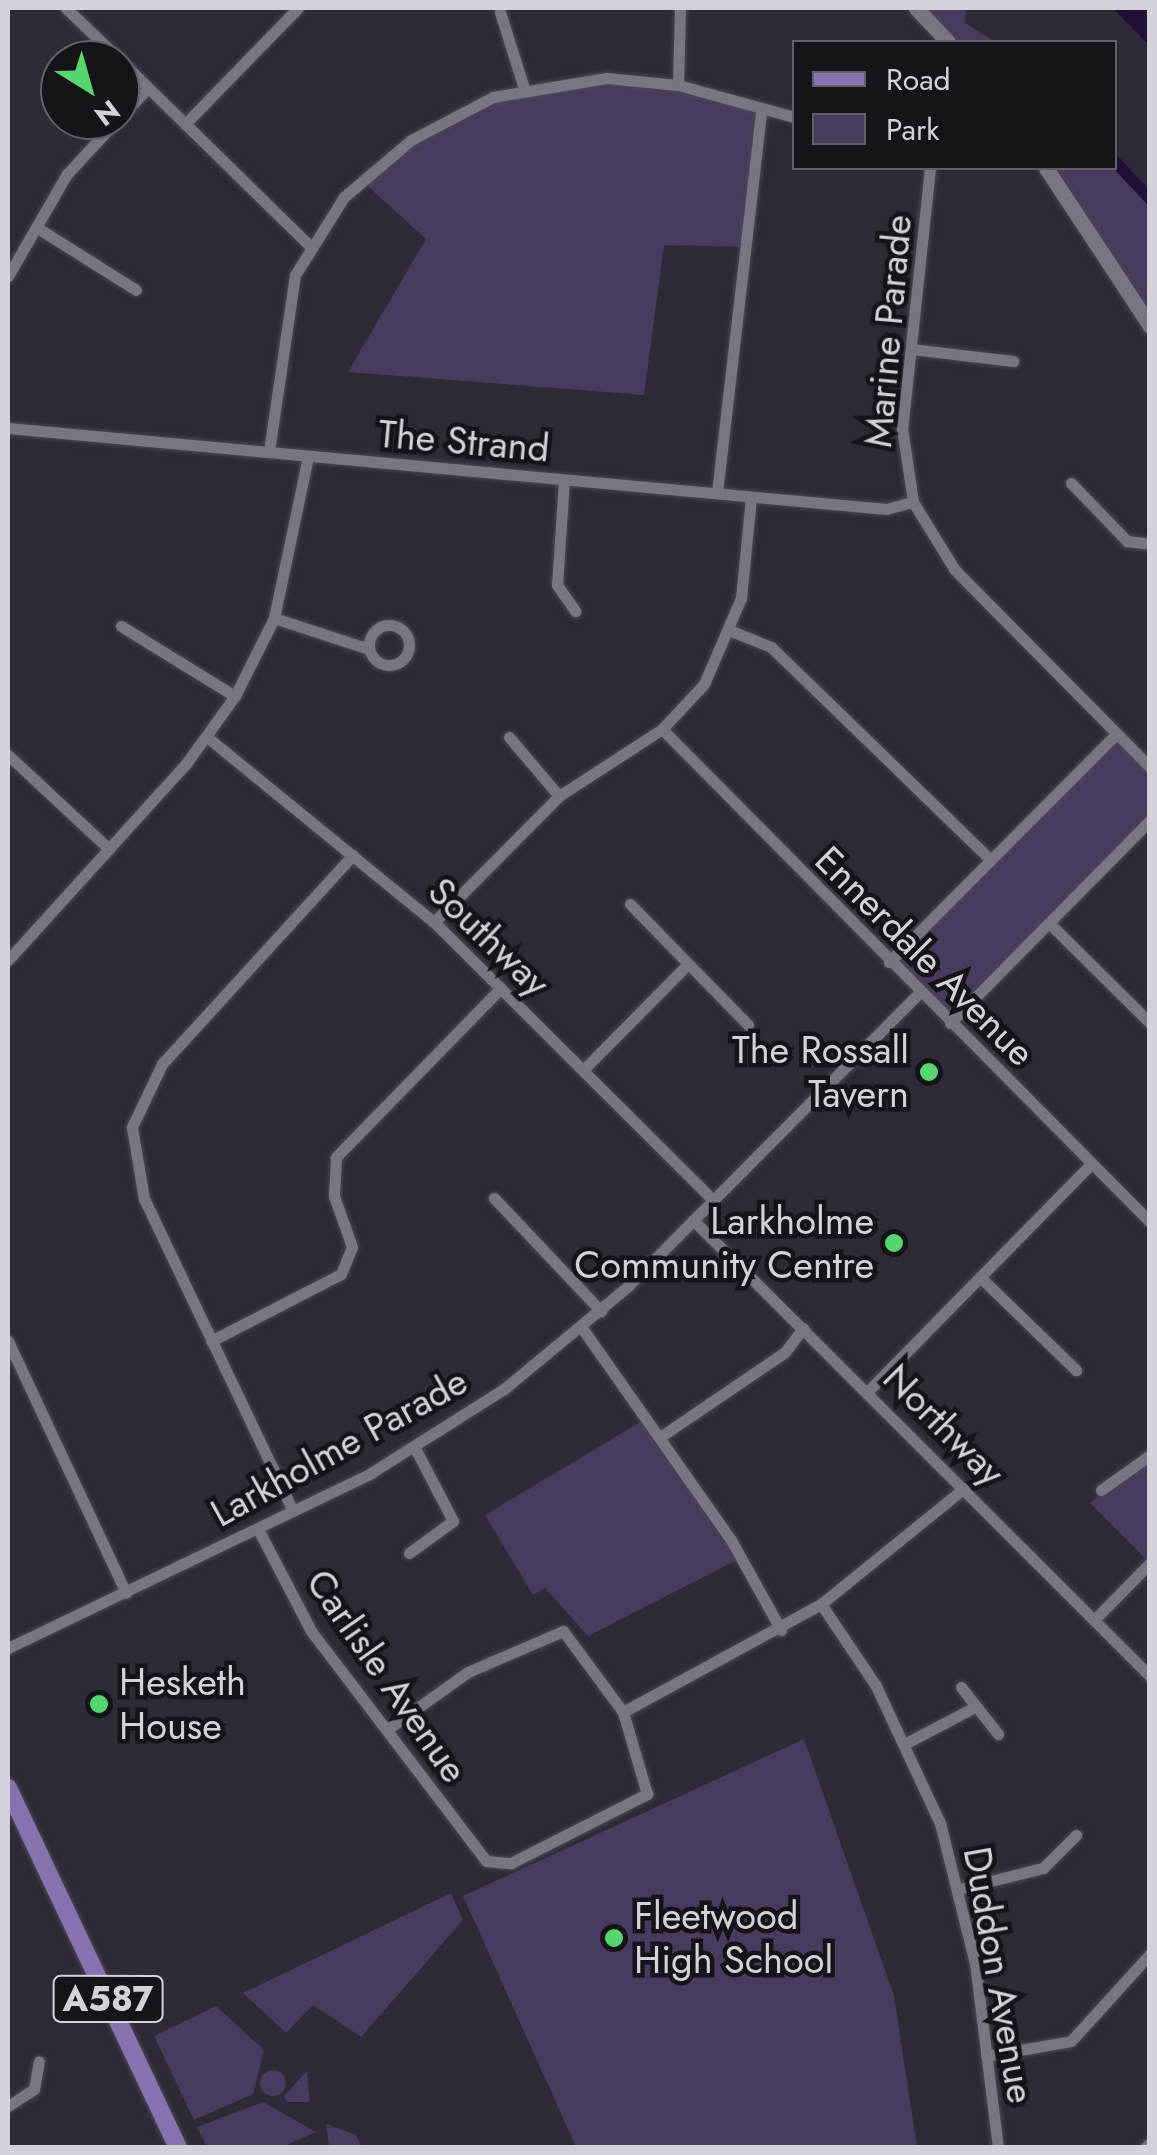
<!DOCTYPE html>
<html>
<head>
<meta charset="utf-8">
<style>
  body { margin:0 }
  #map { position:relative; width:1157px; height:2155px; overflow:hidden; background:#2e2a36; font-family:Jost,sans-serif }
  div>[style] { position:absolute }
  .green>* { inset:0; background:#473b5f }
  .round { border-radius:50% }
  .water>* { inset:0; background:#201038 }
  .roads { filter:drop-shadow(0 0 2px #4b4852) drop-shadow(0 0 2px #4b4852) }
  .minor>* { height:11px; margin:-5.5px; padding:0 5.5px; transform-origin:5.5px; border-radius:5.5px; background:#797583 }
  .minor>.ring { margin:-5.5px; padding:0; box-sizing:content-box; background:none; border:11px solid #797583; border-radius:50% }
  .tertiary>* { height:15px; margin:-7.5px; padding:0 7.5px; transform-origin:7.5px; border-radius:7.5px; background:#797583 }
  .primary>* { height:18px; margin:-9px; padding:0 9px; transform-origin:9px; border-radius:9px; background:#8672ae }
  .dots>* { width:28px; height:28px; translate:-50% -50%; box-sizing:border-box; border:5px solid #151419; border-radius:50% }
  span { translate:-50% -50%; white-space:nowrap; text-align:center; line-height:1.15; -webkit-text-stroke:9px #151419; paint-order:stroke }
  .shield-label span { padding:2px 8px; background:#151419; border:2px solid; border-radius:8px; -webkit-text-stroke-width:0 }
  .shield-label { font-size:35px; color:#d3d1d9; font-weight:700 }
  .street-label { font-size:38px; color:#d3d1d9 }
  .poi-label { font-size:38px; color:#d3d1d9 }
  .right { translate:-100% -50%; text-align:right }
  .left { translate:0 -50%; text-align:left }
  .frame { position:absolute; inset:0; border:10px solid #d3d1d9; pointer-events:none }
  .legend { position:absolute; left:792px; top:40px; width:325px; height:130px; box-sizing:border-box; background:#151419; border:2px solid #616066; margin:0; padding:12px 18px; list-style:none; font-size:30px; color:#d3d1d9 }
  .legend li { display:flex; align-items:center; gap:20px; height:50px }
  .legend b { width:50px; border:2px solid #616066 }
  .north { position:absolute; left:40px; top:40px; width:100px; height:100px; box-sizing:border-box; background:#151419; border:2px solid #616066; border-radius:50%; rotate:143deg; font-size:28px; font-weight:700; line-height:40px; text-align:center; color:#d3d1d9 }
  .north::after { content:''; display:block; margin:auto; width:35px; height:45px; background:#55d671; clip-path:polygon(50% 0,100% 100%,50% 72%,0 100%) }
</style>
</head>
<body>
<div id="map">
  <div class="green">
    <div style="clip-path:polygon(916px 8px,966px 8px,965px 23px,995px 42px,948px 42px)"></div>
    <div style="clip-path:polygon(643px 80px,761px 110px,740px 247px,664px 245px,644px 395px,348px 372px,426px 239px,360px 179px,411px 140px,524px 88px)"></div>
    <div style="clip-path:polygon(1046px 168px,1113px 168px,1149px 206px,1149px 326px)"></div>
    <div style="clip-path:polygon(1116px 734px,1149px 767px,1149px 820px,950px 1023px,889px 962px)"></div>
    <div style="clip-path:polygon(647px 1418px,741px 1558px,588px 1636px,545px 1588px,533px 1595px,485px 1515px)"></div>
    <div style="clip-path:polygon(1149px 1455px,1149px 1562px,1090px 1503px)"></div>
    <div style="clip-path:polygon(804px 1739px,894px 1996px,917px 2147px,576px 2147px,463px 1896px)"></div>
    <div style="clip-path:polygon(451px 1893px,463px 1920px,361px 2037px,313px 2005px,286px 2033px,243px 1993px)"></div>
    <div style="clip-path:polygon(216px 2006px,264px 2050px,253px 2094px,194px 2120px,154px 2036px)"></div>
    <div class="round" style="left:260px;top:2070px;width:26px;height:26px"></div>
    <div style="clip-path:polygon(307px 2071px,310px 2102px,287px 2102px,284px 2096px)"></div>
    <div style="clip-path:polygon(263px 2102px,316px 2132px,282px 2147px,207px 2147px,197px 2127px)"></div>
    <div style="clip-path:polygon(326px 2124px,356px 2135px,362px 2147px,329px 2147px)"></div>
  </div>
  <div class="water">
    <div style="clip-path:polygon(1113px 8px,1149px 8px,1149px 45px)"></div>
    <div style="clip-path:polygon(1115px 153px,1149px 190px,1149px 206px,1113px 168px)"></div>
  </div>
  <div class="roads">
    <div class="minor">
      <div style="left:66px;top:8px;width:75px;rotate:43.9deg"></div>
      <div style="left:500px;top:12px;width:80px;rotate:72.5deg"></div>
      <div style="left:120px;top:60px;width:266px;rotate:44.4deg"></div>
      <div style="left:678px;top:85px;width:77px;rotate:-88.5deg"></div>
      <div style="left:120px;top:117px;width:40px;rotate:-46deg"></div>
      <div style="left:185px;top:124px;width:162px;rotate:-45.8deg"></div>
      <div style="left:930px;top:168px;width:262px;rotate:96.1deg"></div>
      <div style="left:902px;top:428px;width:75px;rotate:81.5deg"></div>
      <div style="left:913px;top:502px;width:80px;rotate:58.3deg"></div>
      <div style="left:955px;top:570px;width:277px;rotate:45.3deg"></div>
      <div style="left:36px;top:227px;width:118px;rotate:32.2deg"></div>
      <div style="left:8px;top:276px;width:118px;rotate:-60deg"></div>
      <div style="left:67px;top:174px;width:74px;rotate:-47.2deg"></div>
      <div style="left:912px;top:349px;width:102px;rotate:6.8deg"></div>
      <div style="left:8px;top:428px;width:882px;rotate:5.27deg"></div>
      <div style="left:886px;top:509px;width:28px;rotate:-15deg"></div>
      <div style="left:269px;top:451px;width:178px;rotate:-81.6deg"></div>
      <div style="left:295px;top:275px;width:92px;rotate:-57.9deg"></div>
      <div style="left:344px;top:197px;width:88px;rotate:-40.4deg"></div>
      <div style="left:411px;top:140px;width:93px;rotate:-27.7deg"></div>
      <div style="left:493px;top:97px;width:115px;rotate:-9.5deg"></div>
      <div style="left:606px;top:78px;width:72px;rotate:5.6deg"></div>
      <div style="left:678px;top:85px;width:120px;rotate:15.4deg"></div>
      <div style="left:564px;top:480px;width:105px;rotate:93.8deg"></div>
      <div style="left:557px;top:585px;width:32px;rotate:55deg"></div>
      <div style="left:1071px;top:483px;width:81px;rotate:46deg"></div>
      <div style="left:1127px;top:541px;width:23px;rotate:7deg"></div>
      <div style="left:717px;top:493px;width:386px;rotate:-83.4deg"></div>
      <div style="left:274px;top:618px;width:100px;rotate:18.1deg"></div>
      <div class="ring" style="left:369px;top:625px;width:29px;height:29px"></div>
      <div style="left:121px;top:626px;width:134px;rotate:31.6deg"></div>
      <div style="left:731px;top:631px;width:43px;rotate:21.8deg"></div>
      <div style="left:771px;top:647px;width:303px;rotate:44.1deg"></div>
      <div style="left:662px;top:729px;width:694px;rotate:45.29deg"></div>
      <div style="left:207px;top:737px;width:293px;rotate:39.2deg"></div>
      <div style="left:434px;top:922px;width:394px;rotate:44.9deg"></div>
      <div style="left:509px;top:737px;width:77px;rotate:49.7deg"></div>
      <div style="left:8px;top:755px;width:138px;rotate:42.9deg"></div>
      <div style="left:630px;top:904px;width:169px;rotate:45.7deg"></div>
      <div style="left:434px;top:922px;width:177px;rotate:-45.2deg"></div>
      <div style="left:559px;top:796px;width:123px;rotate:-33deg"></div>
      <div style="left:662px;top:729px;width:62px;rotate:-47deg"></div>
      <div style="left:704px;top:684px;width:94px;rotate:-66.7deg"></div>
      <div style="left:741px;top:598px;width:101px;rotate:-84.3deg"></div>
      <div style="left:1049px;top:923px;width:142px;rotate:44.7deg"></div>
      <div style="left:8px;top:960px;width:263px;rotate:-47.8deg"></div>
      <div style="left:185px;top:765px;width:85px;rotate:-54.1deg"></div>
      <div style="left:235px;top:696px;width:87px;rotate:-63.4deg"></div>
      <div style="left:274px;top:618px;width:165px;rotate:-78.1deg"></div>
      <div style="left:889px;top:962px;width:322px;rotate:-45.1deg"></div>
      <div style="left:950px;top:1023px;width:285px;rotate:-45.4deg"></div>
      <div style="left:583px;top:1070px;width:148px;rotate:-45.3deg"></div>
      <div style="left:494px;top:1198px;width:156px;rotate:46.6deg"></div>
      <div style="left:693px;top:1220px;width:646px;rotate:44.94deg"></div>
      <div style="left:980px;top:1277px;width:134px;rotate:44.1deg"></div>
      <div style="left:582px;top:1328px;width:259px;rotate:54.9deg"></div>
      <div style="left:731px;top:1540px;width:103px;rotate:60.9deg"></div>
      <div style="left:8px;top:1341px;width:278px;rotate:64.9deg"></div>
      <div style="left:211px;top:1341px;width:146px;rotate:-27.3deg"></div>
      <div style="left:341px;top:1274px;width:29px;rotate:-68deg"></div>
      <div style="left:352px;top:1247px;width:54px;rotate:-109.4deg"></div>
      <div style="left:334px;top:1196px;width:39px;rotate:-87deg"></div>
      <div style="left:336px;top:1157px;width:236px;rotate:-45.7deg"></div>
      <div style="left:868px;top:1391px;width:318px;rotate:-45.5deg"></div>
      <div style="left:660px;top:1437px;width:151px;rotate:-34.2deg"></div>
      <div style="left:785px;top:1352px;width:30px;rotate:-53deg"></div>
      <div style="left:1101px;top:1490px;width:60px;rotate:-35.5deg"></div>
      <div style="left:293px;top:1511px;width:346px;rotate:-115.5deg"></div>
      <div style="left:144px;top:1199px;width:73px;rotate:-99.5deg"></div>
      <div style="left:132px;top:1127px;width:70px;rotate:-64.5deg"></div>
      <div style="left:162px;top:1064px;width:283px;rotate:-47.6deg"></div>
      <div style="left:258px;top:1529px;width:115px;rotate:62.5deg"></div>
      <div style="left:311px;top:1631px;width:289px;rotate:52.7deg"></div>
      <div style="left:486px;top:1861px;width:25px;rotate:5deg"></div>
      <div style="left:511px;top:1863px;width:153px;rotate:-26.9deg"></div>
      <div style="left:647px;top:1794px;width:85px;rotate:-106.3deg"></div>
      <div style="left:623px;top:1712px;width:101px;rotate:-126.5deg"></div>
      <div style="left:563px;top:1631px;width:103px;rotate:156.7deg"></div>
      <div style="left:468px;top:1672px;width:93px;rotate:144.6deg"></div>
      <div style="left:409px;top:1553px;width:54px;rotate:-36deg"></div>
      <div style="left:453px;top:1521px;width:82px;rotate:-117.5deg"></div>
      <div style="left:821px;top:1604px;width:99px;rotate:56.1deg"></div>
      <div style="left:876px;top:1686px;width:151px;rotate:65deg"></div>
      <div style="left:940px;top:1823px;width:144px;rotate:76deg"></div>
      <div style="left:975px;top:1963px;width:186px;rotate:82.9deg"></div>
      <div style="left:1094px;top:1620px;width:80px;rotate:-45.5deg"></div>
      <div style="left:8px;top:1648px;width:403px;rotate:-25.7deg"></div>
      <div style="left:371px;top:1473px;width:157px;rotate:-32.3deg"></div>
      <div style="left:504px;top:1389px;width:161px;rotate:-39.7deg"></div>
      <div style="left:628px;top:1286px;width:413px;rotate:-45.2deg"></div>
      <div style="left:961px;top:1687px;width:60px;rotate:51.8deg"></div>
      <div style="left:623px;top:1712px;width:226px;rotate:-28.6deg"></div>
      <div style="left:821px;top:1604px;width:184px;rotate:-39deg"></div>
      <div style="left:906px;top:1743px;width:73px;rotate:-27.6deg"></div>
      <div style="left:959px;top:1889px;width:87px;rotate:-14deg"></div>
      <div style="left:1043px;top:1868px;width:47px;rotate:-45deg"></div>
      <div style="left:986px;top:2056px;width:86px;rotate:-10deg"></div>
      <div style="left:1071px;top:2041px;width:118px;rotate:-47.8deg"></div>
      <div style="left:8px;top:2106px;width:31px;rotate:-33deg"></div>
      <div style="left:34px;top:2089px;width:28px;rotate:-80deg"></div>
      <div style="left:1145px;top:2148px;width:7px;rotate:-45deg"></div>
    </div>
    <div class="tertiary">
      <div style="left:916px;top:8px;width:47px;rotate:46.7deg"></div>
      <div style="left:1046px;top:168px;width:189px;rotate:56.6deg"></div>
    </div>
    <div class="primary">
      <div style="left:8px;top:1788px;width:398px;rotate:64.7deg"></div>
    </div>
  </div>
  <div class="dots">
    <div style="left:929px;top:1072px;background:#55d671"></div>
    <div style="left:894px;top:1243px;background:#55d671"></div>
    <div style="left:99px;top:1704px;background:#55d671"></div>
    <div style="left:614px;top:1938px;background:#55d671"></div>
  </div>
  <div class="shield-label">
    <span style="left:108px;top:1999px">A587</span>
  </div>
  <div class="street-label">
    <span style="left:888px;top:331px;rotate:-85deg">Marine Parade</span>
    <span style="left:464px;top:441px;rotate:5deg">The Strand</span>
    <span style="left:489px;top:937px;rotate:44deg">Southway</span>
    <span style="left:925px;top:956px;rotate:45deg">Ennerdale Avenue</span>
    <span style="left:944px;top:1425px;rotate:45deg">Northway</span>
    <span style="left:339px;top:1447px;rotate:-29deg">Larkholme Parade</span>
    <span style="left:387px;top:1676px;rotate:55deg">Carlisle Avenue</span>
    <span style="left:999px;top:1975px;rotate:80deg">Duddon Avenue</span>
  </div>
  <div class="poi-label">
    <span class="right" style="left:909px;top:1072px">The Rossall<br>Tavern</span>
    <span class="right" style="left:874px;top:1243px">Larkholme<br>Community Centre</span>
    <span class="left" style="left:119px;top:1704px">Hesketh<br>House</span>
    <span class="left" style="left:634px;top:1938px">Fleetwood<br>High School</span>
  </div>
  <div class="frame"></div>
  <ul class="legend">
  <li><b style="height:12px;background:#8672ae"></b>Road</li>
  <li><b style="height:28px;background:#473b5f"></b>Park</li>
  </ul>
  <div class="north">N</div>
</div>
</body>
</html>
